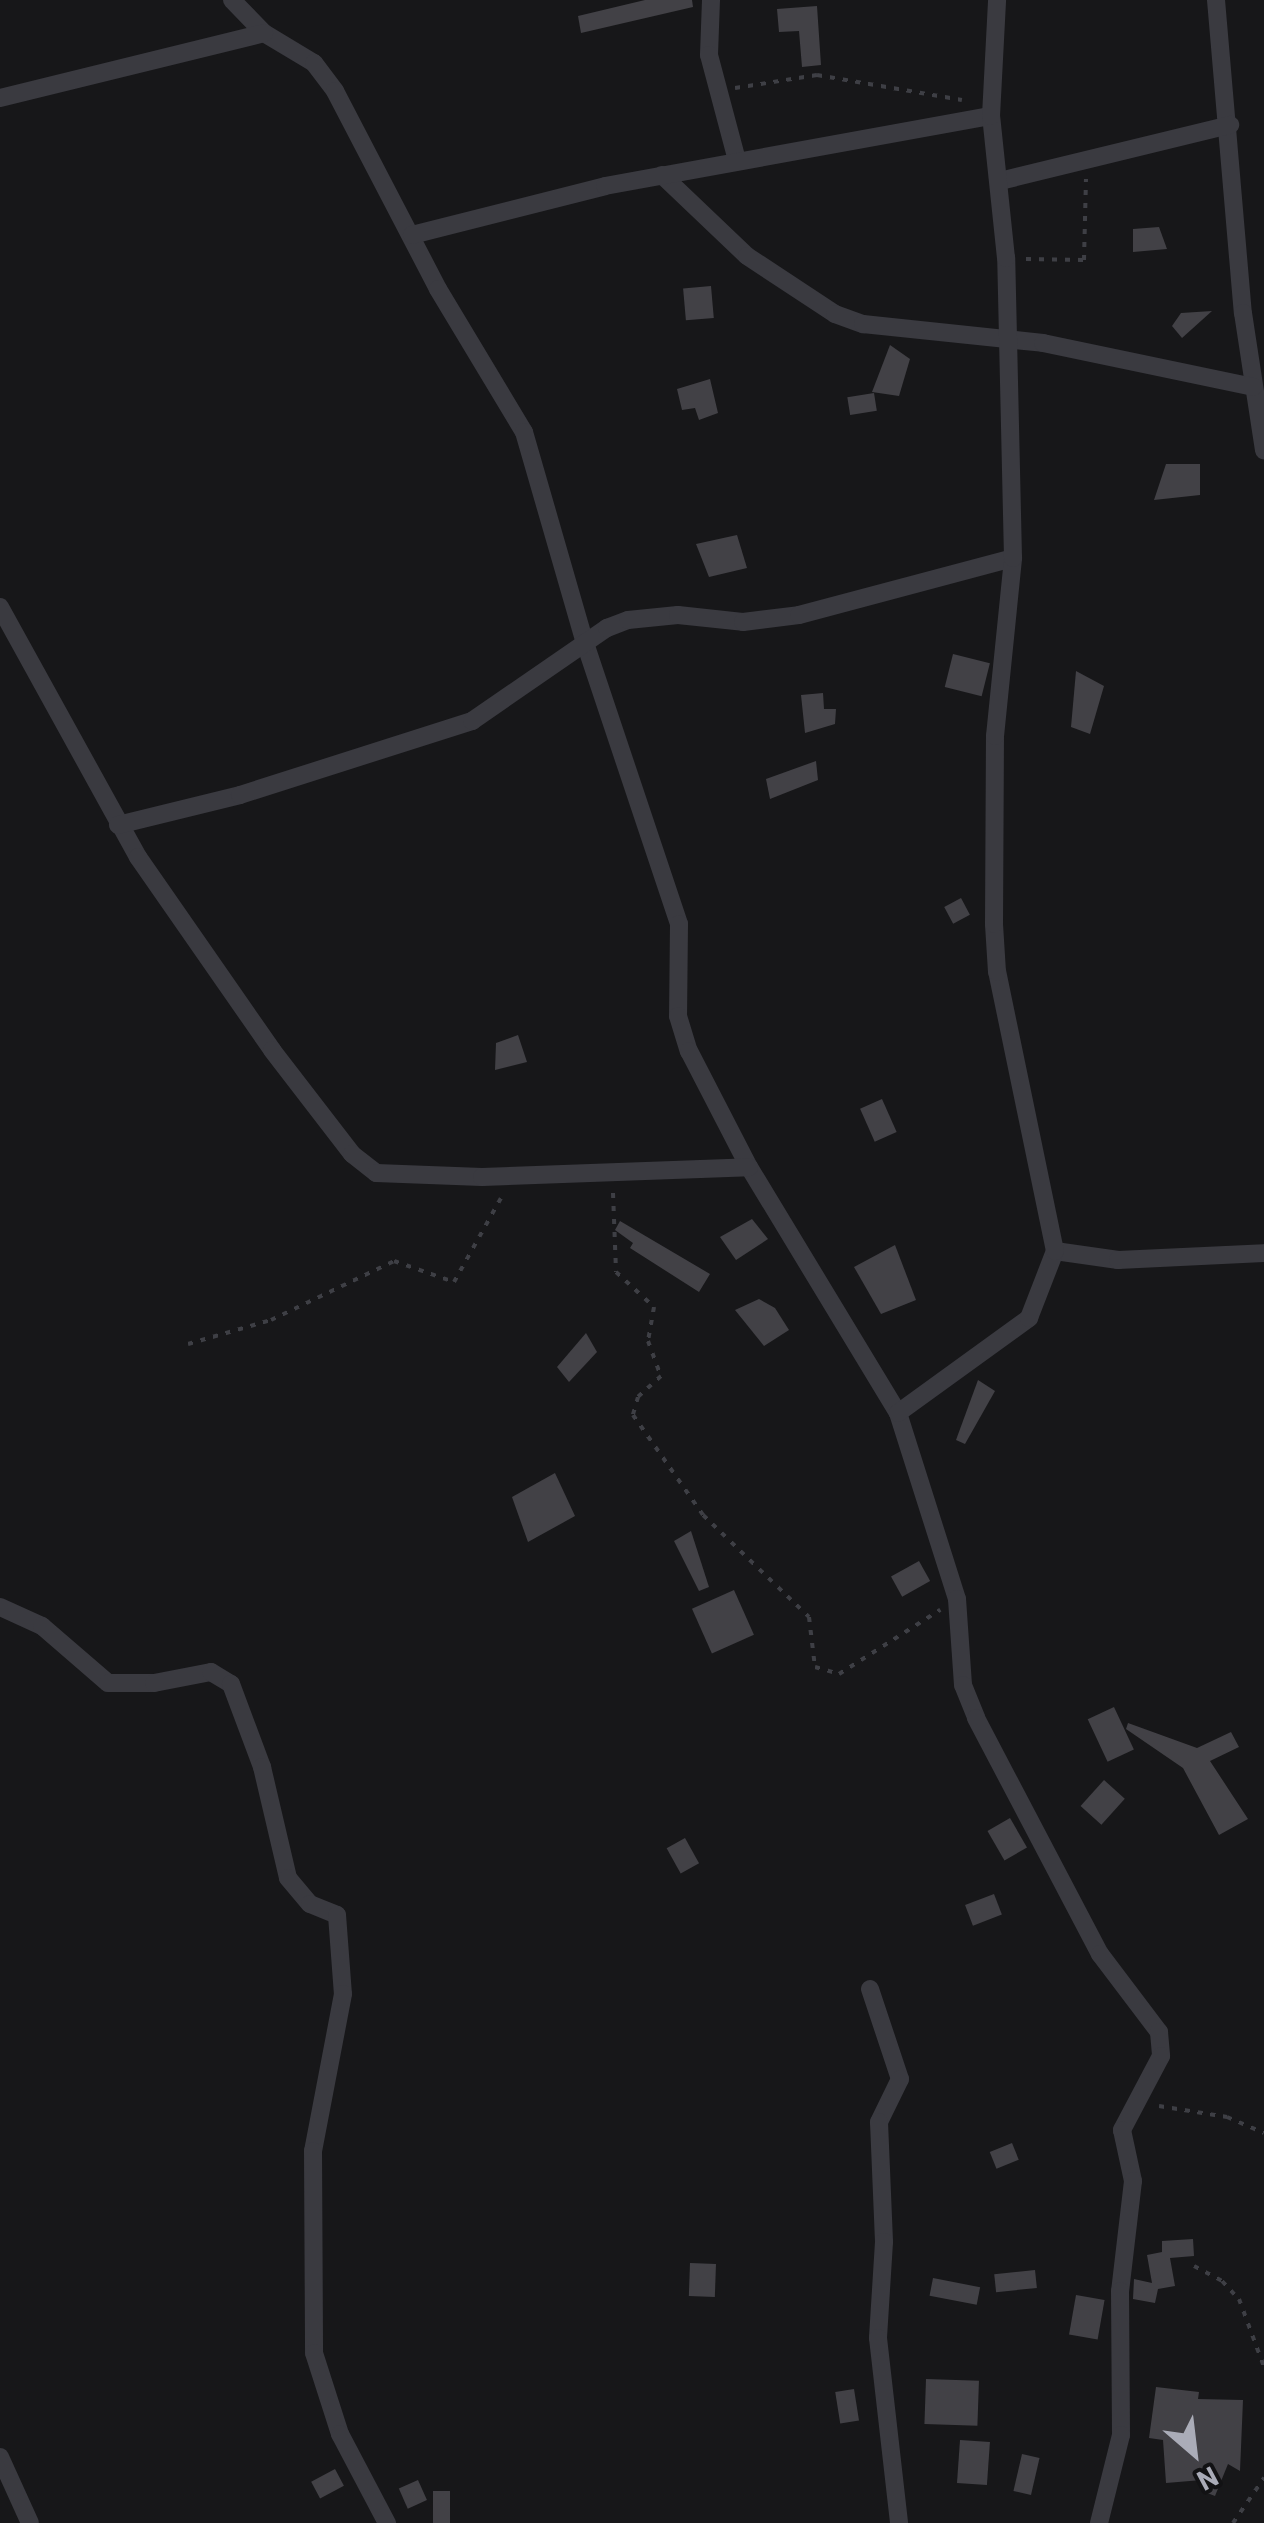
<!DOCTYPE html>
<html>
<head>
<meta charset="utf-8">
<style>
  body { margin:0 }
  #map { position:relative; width:1264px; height:2523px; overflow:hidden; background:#171719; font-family:Barlow,sans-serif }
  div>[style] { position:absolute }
  .building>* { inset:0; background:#424146; transform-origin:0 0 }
  .path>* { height:4px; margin-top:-2px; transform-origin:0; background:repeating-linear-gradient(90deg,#3e3f45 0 5px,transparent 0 13px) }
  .street>* { height:18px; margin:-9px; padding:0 9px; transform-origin:9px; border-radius:9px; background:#3a3a40 }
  span { translate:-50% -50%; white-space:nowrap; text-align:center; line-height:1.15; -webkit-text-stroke:9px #121214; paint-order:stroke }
  .north { position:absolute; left:1144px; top:2403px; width:100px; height:100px; -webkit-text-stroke:8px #121214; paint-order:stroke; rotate:152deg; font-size:28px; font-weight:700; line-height:40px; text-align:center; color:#aaacb8 }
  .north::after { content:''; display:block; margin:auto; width:35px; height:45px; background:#aaacb8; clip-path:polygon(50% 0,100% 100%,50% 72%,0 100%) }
</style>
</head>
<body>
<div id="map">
  <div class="building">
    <div style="clip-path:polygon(645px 0,692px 0,693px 7px,581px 33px,578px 16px)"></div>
    <div style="clip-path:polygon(817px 6px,821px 65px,802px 67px,799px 31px,779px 32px,777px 9px)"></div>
    <div style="clip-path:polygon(1159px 227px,1167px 249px,1133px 252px,1133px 229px)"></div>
    <div style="left:711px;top:286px;width:32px;height:28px;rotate:85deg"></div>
    <div style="clip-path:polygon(1212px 311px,1182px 338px,1172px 326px,1181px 313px)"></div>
    <div style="clip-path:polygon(890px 345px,910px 359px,899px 396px,872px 392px)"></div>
    <div style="clip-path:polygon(710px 379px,718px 413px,699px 420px,695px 408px,682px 410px,677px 389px)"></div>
    <div style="left:874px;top:393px;width:18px;height:27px;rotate:81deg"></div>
    <div style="clip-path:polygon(1166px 464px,1200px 464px,1200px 495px,1154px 500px)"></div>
    <div style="clip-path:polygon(737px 535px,747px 568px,709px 577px,696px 544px)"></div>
    <div style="left:953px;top:654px;width:38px;height:34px;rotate:14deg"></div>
    <div style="clip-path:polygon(1076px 671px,1104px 686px,1090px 734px,1071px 727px)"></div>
    <div style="clip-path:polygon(823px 693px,824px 709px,836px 709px,835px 724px,805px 733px,801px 695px)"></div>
    <div style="clip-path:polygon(816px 761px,818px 780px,770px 799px,766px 779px)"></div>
    <div style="left:961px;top:898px;width:19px;height:19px;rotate:62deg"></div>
    <div style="clip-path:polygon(518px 1035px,527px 1062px,495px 1070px,496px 1043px)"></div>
    <div style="left:882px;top:1099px;width:36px;height:24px;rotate:66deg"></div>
    <div style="clip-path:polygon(752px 1219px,768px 1239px,736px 1260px,720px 1237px)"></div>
    <div style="clip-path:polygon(620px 1221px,710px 1274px,699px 1292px,630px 1248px,633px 1243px,615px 1230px)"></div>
    <div style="clip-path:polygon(895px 1245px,916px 1300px,881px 1314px,854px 1267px)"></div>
    <div style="clip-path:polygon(759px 1299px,775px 1308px,789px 1330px,764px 1346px,735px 1310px)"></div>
    <div style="clip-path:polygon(586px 1333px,597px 1352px,569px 1382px,557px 1367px)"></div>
    <div style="clip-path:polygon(978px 1380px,995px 1391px,965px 1444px,956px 1440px)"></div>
    <div style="clip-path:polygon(555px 1473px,575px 1516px,528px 1542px,512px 1497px)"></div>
    <div style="clip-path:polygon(691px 1531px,709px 1587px,699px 1591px,674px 1541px)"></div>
    <div style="left:919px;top:1561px;width:23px;height:32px;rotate:61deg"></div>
    <div style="left:734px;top:1590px;width:49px;height:46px;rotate:66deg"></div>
    <div style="left:1114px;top:1707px;width:47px;height:29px;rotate:65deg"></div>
    <div style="clip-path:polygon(1128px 1723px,1197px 1748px,1231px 1732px,1239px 1747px,1210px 1761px,1248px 1819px,1219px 1835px,1183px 1768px,1126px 1729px)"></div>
    <div style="left:1104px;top:1780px;width:28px;height:35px;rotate:42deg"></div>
    <div style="left:1010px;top:1818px;width:34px;height:26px;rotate:60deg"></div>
    <div style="left:685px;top:1838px;width:29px;height:21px;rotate:61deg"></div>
    <div style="left:994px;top:1894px;width:22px;height:31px;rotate:69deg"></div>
    <div style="left:1012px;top:2143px;width:18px;height:24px;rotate:68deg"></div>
    <div style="clip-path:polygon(1193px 2239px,1194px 2256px,1170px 2258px,1175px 2286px,1158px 2289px,1155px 2303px,1133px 2299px,1134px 2279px,1152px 2283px,1147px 2255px,1162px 2252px,1162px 2241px)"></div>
    <div style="left:690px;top:2263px;width:26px;height:33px;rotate:2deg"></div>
    <div style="left:1035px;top:2270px;width:18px;height:41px;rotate:84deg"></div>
    <div style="left:933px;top:2278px;width:48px;height:18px;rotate:11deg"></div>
    <div style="left:1076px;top:2295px;width:29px;height:40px;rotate:10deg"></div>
    <div style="left:926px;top:2379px;width:53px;height:45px;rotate:2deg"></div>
    <div style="clip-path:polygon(1156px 2387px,1199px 2392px,1198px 2399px,1243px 2400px,1240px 2471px,1228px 2464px,1215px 2496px,1202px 2491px,1202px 2480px,1166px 2483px,1163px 2440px,1149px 2438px)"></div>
    <div style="left:854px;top:2389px;width:32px;height:19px;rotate:81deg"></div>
    <div style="left:960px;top:2440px;width:30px;height:43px;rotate:4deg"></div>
    <div style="left:1022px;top:2454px;width:18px;height:38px;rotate:13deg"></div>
    <div style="left:335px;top:2469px;width:19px;height:27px;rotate:62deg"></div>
    <div style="left:418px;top:2480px;width:22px;height:21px;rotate:66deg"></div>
    <div style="left:433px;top:2491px;width:17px;height:32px"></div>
  </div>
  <div class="path">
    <div style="left:735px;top:88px;width:83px;rotate:-9deg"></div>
    <div style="left:817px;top:75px;width:147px;rotate:9.8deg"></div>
    <div style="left:1026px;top:259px;width:58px;rotate:1deg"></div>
    <div style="left:1084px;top:260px;width:81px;rotate:-88.6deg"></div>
    <div style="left:613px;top:1193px;width:79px;rotate:87.8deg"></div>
    <div style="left:616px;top:1272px;width:52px;rotate:42.6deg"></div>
    <div style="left:654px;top:1307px;width:35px;rotate:100deg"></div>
    <div style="left:648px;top:1341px;width:37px;rotate:70deg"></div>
    <div style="left:661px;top:1376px;width:31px;rotate:138deg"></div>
    <div style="left:638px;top:1397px;width:19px;rotate:106deg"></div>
    <div style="left:633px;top:1415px;width:122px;rotate:55deg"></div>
    <div style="left:703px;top:1515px;width:147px;rotate:43.9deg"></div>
    <div style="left:809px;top:1617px;width:50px;rotate:83.2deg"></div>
    <div style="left:815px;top:1667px;width:25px;rotate:16deg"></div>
    <div style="left:839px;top:1674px;width:120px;rotate:-32.4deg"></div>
    <div style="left:188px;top:1344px;width:86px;rotate:-16.1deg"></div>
    <div style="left:271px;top:1320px;width:136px;rotate:-25.6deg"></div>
    <div style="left:394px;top:1261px;width:64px;rotate:19.3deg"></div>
    <div style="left:454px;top:1282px;width:96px;rotate:-60.8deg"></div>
    <div style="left:1159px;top:2106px;width:69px;rotate:9.2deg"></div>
    <div style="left:1227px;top:2117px;width:40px;rotate:23.4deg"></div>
    <div style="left:1194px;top:2266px;width:32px;rotate:28deg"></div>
    <div style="left:1222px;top:2281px;width:25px;rotate:47deg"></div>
    <div style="left:1239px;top:2299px;width:72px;rotate:69.8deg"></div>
    <div style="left:1233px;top:2523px;width:55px;rotate:-55.4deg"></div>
  </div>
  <div class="street">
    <div style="left:232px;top:0;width:46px;rotate:45.9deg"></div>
    <div style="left:264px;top:33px;width:58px;rotate:31deg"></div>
    <div style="left:314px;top:63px;width:35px;rotate:53deg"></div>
    <div style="left:335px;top:91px;width:223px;rotate:62.5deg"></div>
    <div style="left:438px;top:289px;width:167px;rotate:59deg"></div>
    <div style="left:524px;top:432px;width:220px;rotate:73.9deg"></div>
    <div style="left:585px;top:643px;width:296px;rotate:71.5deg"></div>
    <div style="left:679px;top:924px;width:92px;rotate:90.6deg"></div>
    <div style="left:678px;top:1016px;width:37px;rotate:73deg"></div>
    <div style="left:689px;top:1051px;width:131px;rotate:62.7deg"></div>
    <div style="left:749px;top:1167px;width:288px;rotate:58.8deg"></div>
    <div style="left:898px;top:1413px;width:195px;rotate:72.4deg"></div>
    <div style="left:957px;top:1599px;width:86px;rotate:86deg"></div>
    <div style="left:963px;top:1685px;width:35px;rotate:68deg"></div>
    <div style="left:976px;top:1718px;width:267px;rotate:62.3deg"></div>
    <div style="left:1100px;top:1954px;width:98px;rotate:52.9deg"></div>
    <div style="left:1159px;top:2032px;width:24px;rotate:85deg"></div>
    <div style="left:1161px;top:2056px;width:84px;rotate:117.8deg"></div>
    <div style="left:1122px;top:2130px;width:52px;rotate:77.8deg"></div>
    <div style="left:1133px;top:2181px;width:111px;rotate:96.7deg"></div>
    <div style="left:1120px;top:2291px;width:144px;rotate:89.6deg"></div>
    <div style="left:1121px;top:2435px;width:91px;rotate:104deg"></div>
    <div style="left:711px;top:0;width:55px;rotate:92.1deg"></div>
    <div style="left:709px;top:55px;width:109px;rotate:75.1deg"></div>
    <div style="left:1216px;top:0;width:314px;rotate:85.1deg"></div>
    <div style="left:1243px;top:313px;width:139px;rotate:81.3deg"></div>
    <div style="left:0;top:98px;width:272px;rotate:-13.8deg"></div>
    <div style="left:662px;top:175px;width:117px;rotate:43.6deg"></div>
    <div style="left:747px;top:256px;width:105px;rotate:33.4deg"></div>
    <div style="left:835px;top:314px;width:30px;rotate:20deg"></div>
    <div style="left:863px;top:324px;width:181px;rotate:6deg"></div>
    <div style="left:1043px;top:343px;width:215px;rotate:11.8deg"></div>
    <div style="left:1000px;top:181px;width:237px;rotate:-13.7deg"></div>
    <div style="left:412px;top:235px;width:199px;rotate:-14.2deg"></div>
    <div style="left:605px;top:186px;width:392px;rotate:-10.3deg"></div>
    <div style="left:0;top:607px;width:286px;rotate:61.1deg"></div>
    <div style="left:138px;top:857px;width:235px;rotate:55.2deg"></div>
    <div style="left:272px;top:1050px;width:131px;rotate:52.4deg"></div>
    <div style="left:352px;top:1154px;width:31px;rotate:38deg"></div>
    <div style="left:376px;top:1173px;width:106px;rotate:2.2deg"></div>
    <div style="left:482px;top:1177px;width:267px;rotate:-2.1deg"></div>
    <div style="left:118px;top:825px;width:126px;rotate:-13.8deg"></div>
    <div style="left:240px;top:795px;width:244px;rotate:-17.7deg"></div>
    <div style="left:472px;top:721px;width:164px;rotate:-34.6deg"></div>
    <div style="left:607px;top:628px;width:22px;rotate:-21deg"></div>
    <div style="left:628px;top:620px;width:50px;rotate:-5.7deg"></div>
    <div style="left:678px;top:615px;width:65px;rotate:6.1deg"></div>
    <div style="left:743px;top:622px;width:56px;rotate:-7.1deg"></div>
    <div style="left:799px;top:615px;width:221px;rotate:-14.9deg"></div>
    <div style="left:1055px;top:1251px;width:64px;rotate:8.1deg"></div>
    <div style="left:1118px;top:1260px;width:146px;rotate:-2.7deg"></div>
    <div style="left:898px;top:1413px;width:162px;rotate:-35.9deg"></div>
    <div style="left:1029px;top:1318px;width:72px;rotate:-68.8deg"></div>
    <div style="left:1055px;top:1251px;width:285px;rotate:-101.7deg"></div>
    <div style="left:997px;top:972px;width:48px;rotate:-93.6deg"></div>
    <div style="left:994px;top:924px;width:188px;rotate:-89.7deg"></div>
    <div style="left:995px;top:736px;width:179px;rotate:-84.2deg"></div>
    <div style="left:1013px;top:558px;width:300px;rotate:-91.3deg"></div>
    <div style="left:1006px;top:258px;width:143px;rotate:-96deg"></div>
    <div style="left:991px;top:116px;width:116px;rotate:-87deg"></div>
    <div style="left:0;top:1607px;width:46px;rotate:24.3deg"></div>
    <div style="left:42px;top:1626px;width:87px;rotate:40.8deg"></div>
    <div style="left:108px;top:1683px;width:46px"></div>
    <div style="left:154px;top:1683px;width:58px;rotate:-10.9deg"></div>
    <div style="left:211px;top:1672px;width:23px;rotate:31deg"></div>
    <div style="left:231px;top:1684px;width:89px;rotate:69.5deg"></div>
    <div style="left:262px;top:1767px;width:114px;rotate:76.8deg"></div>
    <div style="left:288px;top:1878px;width:34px;rotate:50deg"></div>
    <div style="left:310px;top:1904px;width:29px;rotate:22deg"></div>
    <div style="left:337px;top:1915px;width:79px;rotate:85.7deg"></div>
    <div style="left:343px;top:1994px;width:160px;rotate:100.8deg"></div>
    <div style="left:313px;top:2151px;width:202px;rotate:89.7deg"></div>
    <div style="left:314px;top:2353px;width:85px;rotate:72.2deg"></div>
    <div style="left:340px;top:2434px;width:101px;rotate:62.2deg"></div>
    <div style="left:870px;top:1989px;width:95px;rotate:71.6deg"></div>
    <div style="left:900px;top:2079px;width:48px;rotate:116deg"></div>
    <div style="left:879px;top:2122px;width:120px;rotate:87.6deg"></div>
    <div style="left:884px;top:2242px;width:96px;rotate:93.6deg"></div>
    <div style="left:878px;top:2338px;width:186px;rotate:83.5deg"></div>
    <div style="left:0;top:2457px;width:72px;rotate:65.6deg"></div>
  </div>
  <div class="north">N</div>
</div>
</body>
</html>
